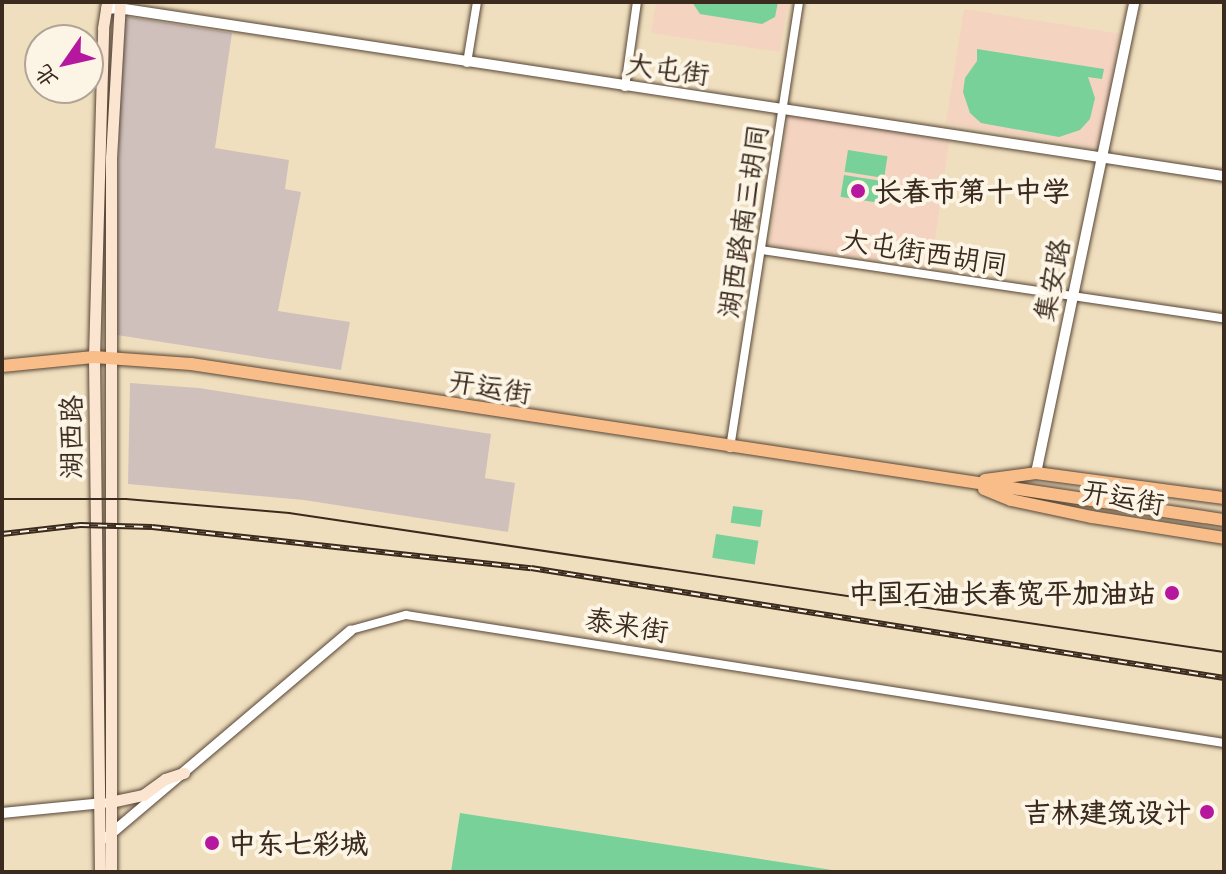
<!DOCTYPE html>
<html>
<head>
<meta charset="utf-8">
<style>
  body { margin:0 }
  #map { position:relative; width:1226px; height:874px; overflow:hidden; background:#f0dfbe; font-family:Delius,"LXGW WenKai TC",sans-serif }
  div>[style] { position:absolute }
  .built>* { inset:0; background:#f4d3c1; transform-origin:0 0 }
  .industrial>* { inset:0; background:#d0c0bc }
  .green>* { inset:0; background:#77d198; transform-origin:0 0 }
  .roads { filter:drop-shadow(0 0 2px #564536) drop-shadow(0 0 2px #564536) }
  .minor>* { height:8px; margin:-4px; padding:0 4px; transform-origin:4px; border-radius:4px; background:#fff }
  .tertiary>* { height:10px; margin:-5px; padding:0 5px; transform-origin:5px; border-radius:5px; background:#fff }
  .secondary>* { height:11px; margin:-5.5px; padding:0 5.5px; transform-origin:5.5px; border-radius:5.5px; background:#fce5d0 }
  .primary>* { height:12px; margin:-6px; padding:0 6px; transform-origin:6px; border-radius:6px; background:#f8bd89 }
  .tram>* { height:2px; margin:-1px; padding:0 1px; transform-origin:1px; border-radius:1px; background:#3b2a1e }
  .rail>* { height:6px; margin-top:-3px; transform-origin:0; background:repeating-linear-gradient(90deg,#fcf5e5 0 9px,#3b2a1e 0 18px); box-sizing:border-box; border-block:2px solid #3b2a1e }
  .dots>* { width:22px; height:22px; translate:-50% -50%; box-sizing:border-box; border:4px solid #fcf5e5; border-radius:50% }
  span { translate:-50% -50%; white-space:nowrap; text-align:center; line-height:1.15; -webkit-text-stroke:8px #fcf5e5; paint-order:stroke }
  .street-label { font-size:28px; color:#3b2a1e }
  .poi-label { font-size:28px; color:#3b2a1e; font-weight:700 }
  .left { translate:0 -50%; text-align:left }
  .right { translate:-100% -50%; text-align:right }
  .frame { position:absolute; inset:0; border:4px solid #3b2a1e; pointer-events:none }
  .north { position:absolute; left:24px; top:24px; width:80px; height:80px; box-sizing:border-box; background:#fcf5e5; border:2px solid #afa495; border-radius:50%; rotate:236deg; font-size:22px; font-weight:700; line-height:32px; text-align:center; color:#3b2a1e }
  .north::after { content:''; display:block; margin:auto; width:28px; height:36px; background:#b5179e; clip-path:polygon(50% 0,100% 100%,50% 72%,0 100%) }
</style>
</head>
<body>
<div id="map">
  <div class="built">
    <div style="clip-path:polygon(656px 2px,788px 2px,780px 52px,651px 33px)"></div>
    <div style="left:964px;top:9px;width:157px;height:116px;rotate:9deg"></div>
    <div style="left:788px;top:115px;width:163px;height:131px;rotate:8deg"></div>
  </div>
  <div class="industrial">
    <div style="clip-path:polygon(129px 17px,232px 33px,215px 148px,289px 160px,285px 189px,301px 192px,278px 311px,350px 322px,341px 370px,117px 335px,119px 106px,124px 20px)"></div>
    <div style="clip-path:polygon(130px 383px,199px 388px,491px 434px,485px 478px,515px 483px,508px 532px,304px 500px,128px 484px)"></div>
  </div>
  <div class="green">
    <div style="clip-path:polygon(692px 2px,778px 2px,775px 17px,762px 24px,700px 14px)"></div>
    <div style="clip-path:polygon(977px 49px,1104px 69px,1102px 79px,1088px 77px,1095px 98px,1090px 119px,1080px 130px,1059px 137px,981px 123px,970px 113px,963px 92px,965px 78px,977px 61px)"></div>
    <div style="left:848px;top:150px;width:40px;height:22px;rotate:9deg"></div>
    <div style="left:844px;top:175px;width:40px;height:22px;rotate:9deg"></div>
    <div style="left:733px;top:506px;width:30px;height:17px;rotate:8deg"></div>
    <div style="left:716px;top:534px;width:43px;height:24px;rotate:9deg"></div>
    <div style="clip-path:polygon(460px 813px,845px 872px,451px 872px)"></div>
  </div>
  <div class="roads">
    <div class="minor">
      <div style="left:467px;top:63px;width:62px;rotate:-80.7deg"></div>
      <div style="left:625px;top:87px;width:86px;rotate:-82deg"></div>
      <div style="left:761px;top:250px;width:468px;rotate:8.4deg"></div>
      <div style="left:730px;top:448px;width:451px;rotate:-81.2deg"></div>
      <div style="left:351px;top:630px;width:57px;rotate:-15.3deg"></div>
      <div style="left:406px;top:615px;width:828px;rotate:8.89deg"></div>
    </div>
    <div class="tertiary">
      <div style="left:106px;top:9px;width:12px;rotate:-5deg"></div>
      <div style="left:118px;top:8px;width:1119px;rotate:8.64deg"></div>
      <div style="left:1036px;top:473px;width:481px;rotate:-78.2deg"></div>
      <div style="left:2px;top:813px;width:102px;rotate:-5.6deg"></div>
      <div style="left:106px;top:838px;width:321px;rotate:-40.3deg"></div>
    </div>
    <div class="secondary">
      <div style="left:110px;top:802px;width:34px;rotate:-12deg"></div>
      <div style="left:143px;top:795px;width:27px;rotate:-36deg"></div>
      <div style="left:165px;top:779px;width:20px;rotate:-18deg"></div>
      <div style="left:100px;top:872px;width:515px;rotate:-90.67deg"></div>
      <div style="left:94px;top:357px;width:329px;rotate:-88.4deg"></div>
      <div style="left:103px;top:28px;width:26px;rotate:-81deg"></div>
      <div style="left:111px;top:872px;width:714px;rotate:-90deg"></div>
      <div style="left:111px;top:158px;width:156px;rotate:-86.7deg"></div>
    </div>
    <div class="primary">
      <div style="left:2px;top:366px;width:92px;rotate:-5.6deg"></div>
      <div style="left:94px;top:357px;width:97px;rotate:4.1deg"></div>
      <div style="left:191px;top:364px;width:1045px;rotate:8.59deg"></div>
      <div style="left:985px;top:480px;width:51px;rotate:-7.8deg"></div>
      <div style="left:1036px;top:473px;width:190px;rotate:7.6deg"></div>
      <div style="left:984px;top:489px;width:29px;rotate:22deg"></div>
      <div style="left:1011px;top:500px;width:83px;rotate:11.9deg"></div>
      <div style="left:1092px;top:517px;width:134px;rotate:9deg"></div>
    </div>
  </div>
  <div class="tram">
    <div style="left:2px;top:499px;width:124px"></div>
    <div style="left:126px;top:499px;width:164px;rotate:4.9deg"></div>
    <div style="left:289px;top:513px;width:945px;rotate:8.46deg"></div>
  </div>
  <div class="rail">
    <div style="left:2px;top:534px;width:79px;rotate:-6.6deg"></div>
    <div style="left:80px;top:525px;width:72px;rotate:1.6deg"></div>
    <div style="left:152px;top:527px;width:381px;rotate:6.2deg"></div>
    <div style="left:531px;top:568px;width:702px;rotate:9.02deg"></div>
  </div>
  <div class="dots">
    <div style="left:858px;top:191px;background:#b5179e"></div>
    <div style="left:1172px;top:593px;background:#b5179e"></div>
    <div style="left:1207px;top:812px;background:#b5179e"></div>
    <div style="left:212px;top:843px;background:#b5179e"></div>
  </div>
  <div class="street-label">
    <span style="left:668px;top:69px;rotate:8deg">大屯街</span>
    <span style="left:743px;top:221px;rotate:-81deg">湖西路南三胡同</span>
    <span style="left:925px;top:252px;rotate:9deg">大屯街西胡同</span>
    <span style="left:1052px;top:280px;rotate:-79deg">集安路</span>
    <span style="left:490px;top:387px;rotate:9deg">开运街</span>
    <span style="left:71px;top:437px;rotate:-90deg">湖西路</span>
    <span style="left:1123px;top:497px;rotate:10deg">开运街</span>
    <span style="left:627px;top:625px;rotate:9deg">泰来街</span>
  </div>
  <div class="poi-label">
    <span class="left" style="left:874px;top:191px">长春市第十中学</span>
    <span class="right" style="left:1156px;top:593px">中国石油长春宽平加油站</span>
    <span class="right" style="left:1191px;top:812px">吉林建筑设计</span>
    <span class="left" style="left:228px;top:843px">中东七彩城</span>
  </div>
  <div class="frame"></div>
  <div class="north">北</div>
</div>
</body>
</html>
